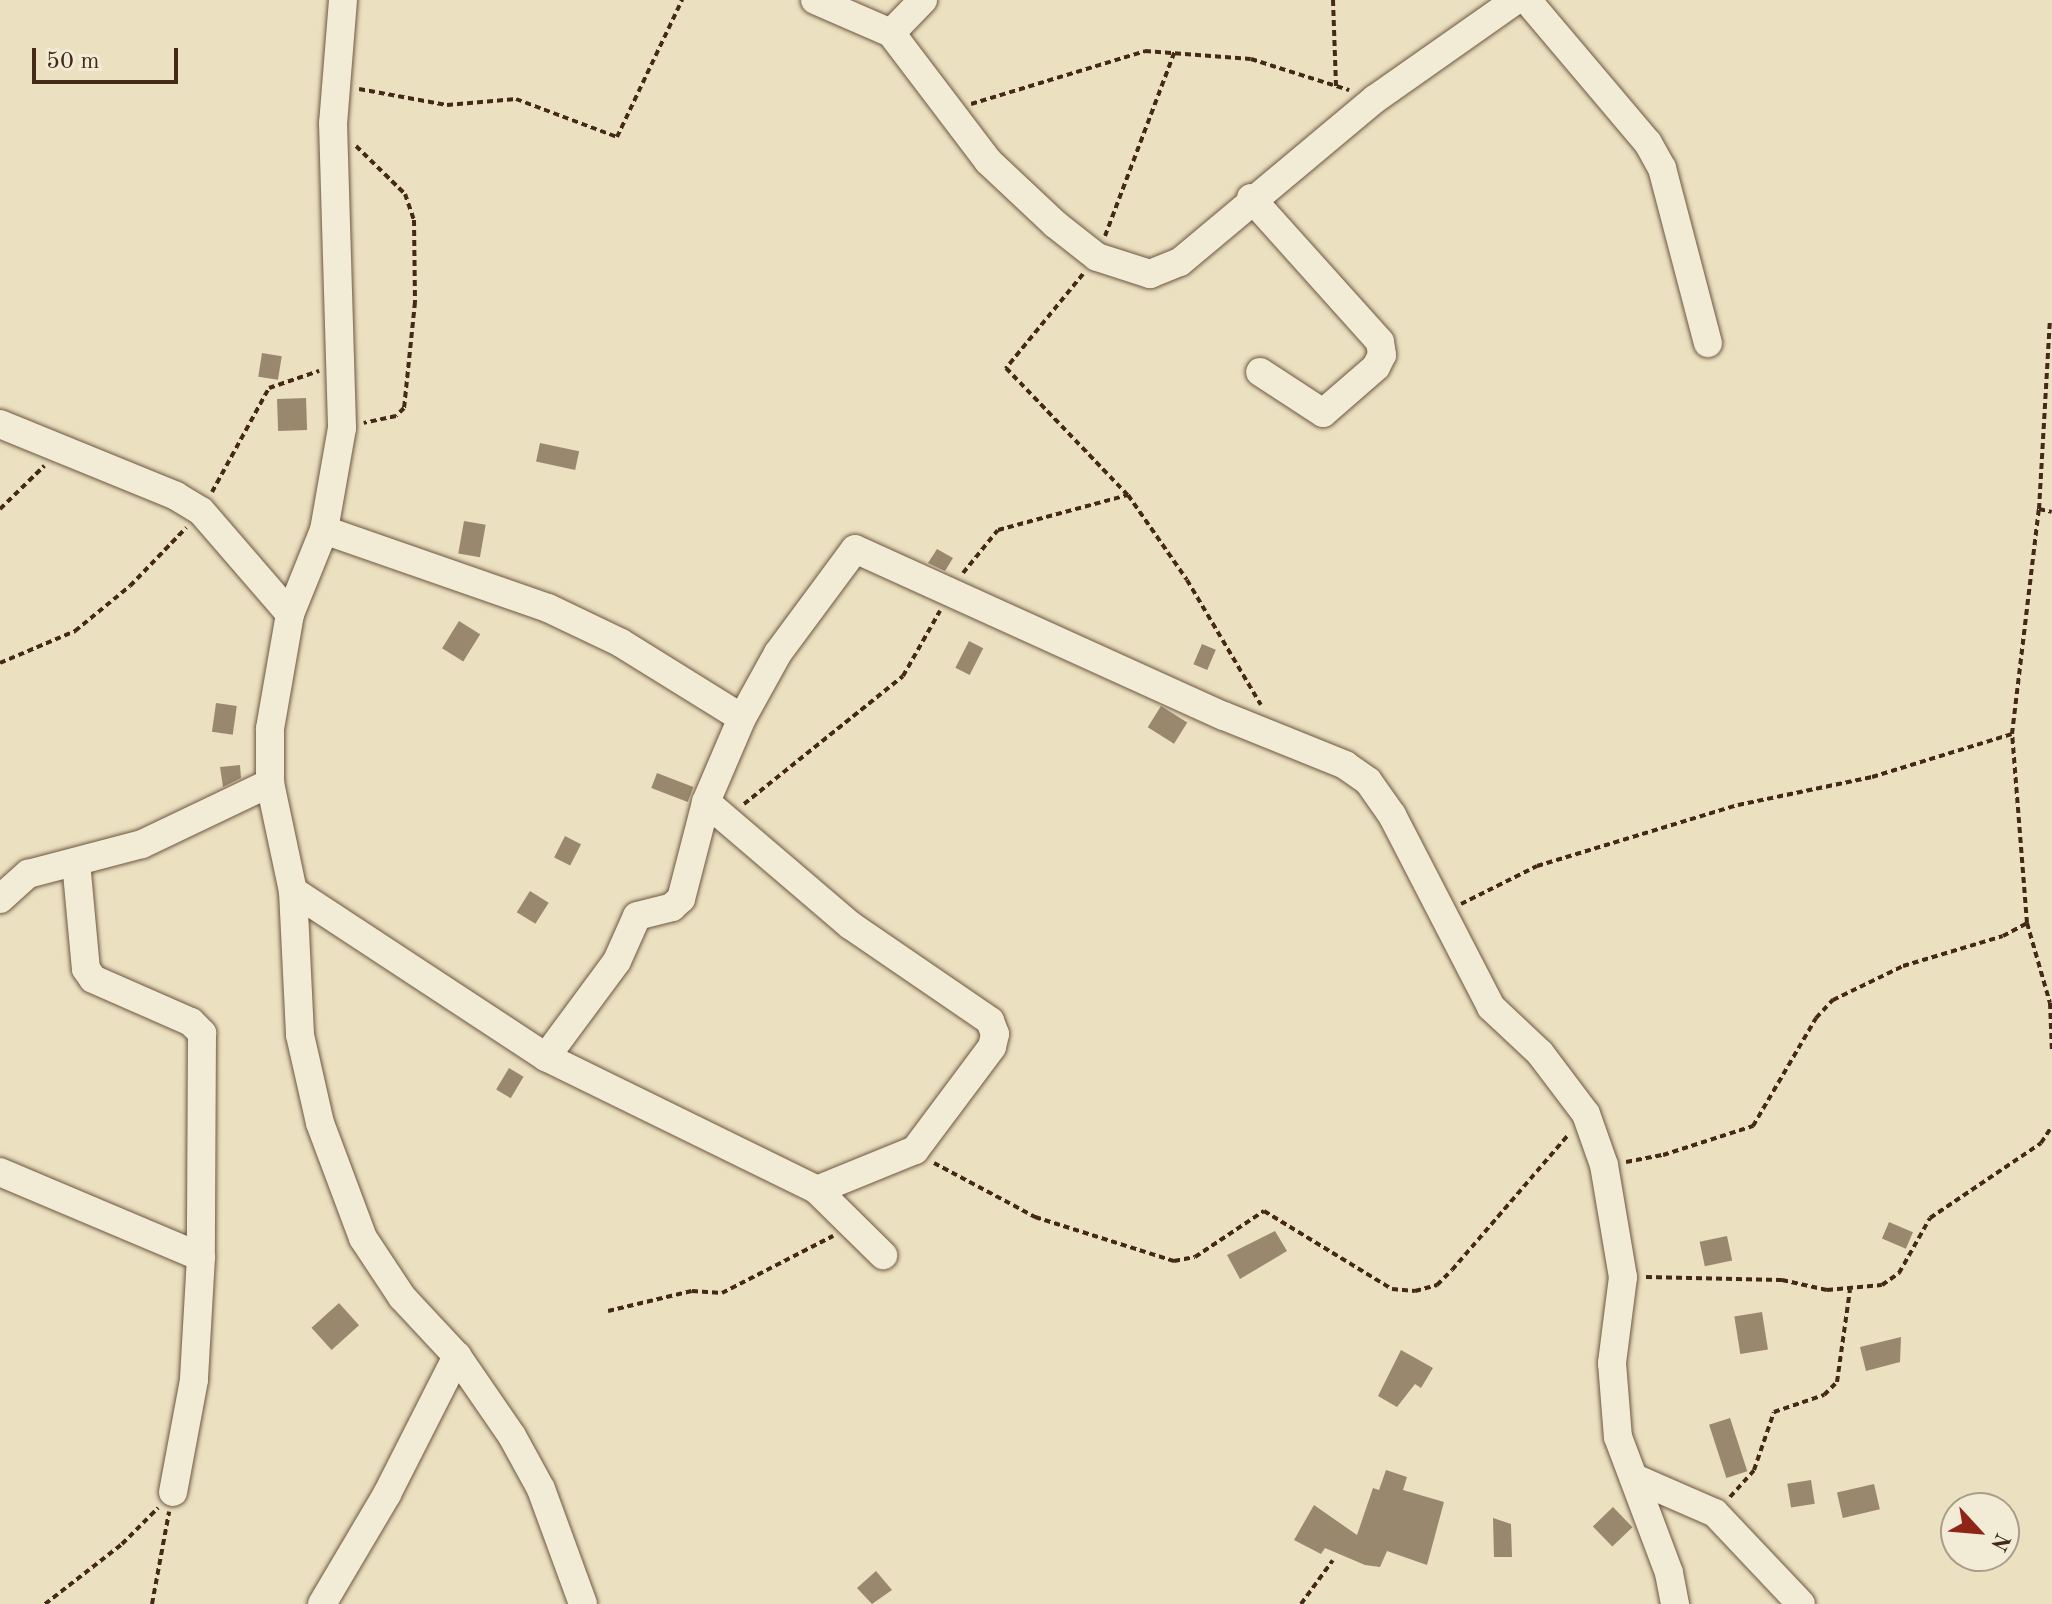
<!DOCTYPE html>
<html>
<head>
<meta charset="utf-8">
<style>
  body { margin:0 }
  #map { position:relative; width:2052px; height:1604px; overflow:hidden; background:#ebe0c0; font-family:"Old Standard TT",serif }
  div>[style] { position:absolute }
  .building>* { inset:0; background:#9a886e; transform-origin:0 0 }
  .path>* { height:4px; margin-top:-2px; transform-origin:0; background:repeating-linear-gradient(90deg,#432916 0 6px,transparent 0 10px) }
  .roads { filter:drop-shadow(0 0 2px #6d5740) drop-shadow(0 0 2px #6d5740) }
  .minor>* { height:28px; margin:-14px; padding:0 14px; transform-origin:14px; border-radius:14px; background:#f2ebd6 }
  span { translate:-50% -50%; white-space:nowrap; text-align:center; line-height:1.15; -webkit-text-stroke:6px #f2ebd6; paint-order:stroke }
  .north { position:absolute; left:1940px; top:1492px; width:80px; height:80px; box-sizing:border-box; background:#f2ebd6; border:2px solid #ac9d89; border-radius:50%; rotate:116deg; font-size:22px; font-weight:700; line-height:32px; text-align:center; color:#432916 }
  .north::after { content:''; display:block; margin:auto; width:28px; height:36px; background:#8f2418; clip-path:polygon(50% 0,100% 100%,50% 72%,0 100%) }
  .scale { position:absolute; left:32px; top:48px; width:146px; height:36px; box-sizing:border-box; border:4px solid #432916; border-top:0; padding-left:10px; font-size:24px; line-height:28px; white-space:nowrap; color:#432916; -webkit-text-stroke:6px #f2ebd6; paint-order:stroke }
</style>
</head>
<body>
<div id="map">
  <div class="building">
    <div style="left:262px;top:353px;width:20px;height:24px;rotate:9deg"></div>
    <div style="left:306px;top:398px;width:32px;height:29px;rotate:88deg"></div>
    <div style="left:540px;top:443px;width:40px;height:19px;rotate:12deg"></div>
    <div style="left:464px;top:521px;width:22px;height:33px;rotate:10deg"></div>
    <div style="clip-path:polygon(937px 549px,953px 558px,945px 571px,928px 563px)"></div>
    <div style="left:459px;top:621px;width:25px;height:32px;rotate:32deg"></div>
    <div style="left:969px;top:641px;width:16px;height:30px;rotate:27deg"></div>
    <div style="left:1202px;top:644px;width:15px;height:22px;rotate:23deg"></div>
    <div style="left:216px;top:703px;width:21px;height:29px;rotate:8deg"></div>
    <div style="left:1161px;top:706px;width:31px;height:25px;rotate:32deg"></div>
    <div style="clip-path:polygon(240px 765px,241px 778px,223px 787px,220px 767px)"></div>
    <div style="left:657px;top:773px;width:39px;height:16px;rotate:21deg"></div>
    <div style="left:565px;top:836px;width:18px;height:24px;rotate:27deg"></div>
    <div style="left:530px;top:891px;width:22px;height:25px;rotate:32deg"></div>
    <div style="left:509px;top:1068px;width:17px;height:25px;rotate:31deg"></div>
    <div style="left:1889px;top:1222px;width:26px;height:18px;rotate:23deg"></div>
    <div style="clip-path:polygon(1275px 1231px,1287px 1251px,1240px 1279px,1227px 1255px)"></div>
    <div style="left:1727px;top:1236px;width:25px;height:28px;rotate:78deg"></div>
    <div style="left:339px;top:1303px;width:30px;height:37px;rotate:48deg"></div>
    <div style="left:1762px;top:1312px;width:38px;height:28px;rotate:81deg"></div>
    <div style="clip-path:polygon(1901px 1337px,1900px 1362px,1866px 1371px,1860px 1347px)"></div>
    <div style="clip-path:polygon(1401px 1350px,1433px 1368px,1421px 1388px,1415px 1384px,1397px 1407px,1378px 1396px)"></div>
    <div style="left:1730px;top:1418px;width:56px;height:22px;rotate:72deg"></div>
    <div style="clip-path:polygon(1386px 1470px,1407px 1477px,1403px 1490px,1444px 1502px,1427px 1565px,1387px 1551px,1380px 1567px,1365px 1565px,1325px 1548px,1321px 1554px,1294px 1540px,1314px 1505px,1357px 1535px,1373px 1488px,1379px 1490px)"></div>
    <div style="left:1811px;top:1480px;width:24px;height:24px;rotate:81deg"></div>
    <div style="left:1874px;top:1484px;width:26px;height:38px;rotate:77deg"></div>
    <div style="left:1613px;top:1507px;width:28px;height:28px;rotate:46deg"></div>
    <div style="clip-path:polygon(1493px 1518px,1511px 1524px,1512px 1557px,1494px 1557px)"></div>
    <div style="clip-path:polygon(876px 1571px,892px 1590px,872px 1604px,857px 1588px)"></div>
  </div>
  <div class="path">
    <div style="left:1333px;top:0;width:86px;rotate:88deg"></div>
    <div style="left:359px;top:89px;width:89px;rotate:10.3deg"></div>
    <div style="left:447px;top:105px;width:69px;rotate:-5deg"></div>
    <div style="left:516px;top:99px;width:108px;rotate:20.6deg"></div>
    <div style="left:617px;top:137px;width:152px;rotate:-64.6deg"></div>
    <div style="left:971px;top:104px;width:182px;rotate:-16.9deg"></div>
    <div style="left:1145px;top:51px;width:106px;rotate:4.3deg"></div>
    <div style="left:1251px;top:59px;width:103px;rotate:17.6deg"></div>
    <div style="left:356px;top:146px;width:69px;rotate:44.4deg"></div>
    <div style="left:405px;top:194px;width:28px;rotate:71deg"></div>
    <div style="left:414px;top:220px;width:82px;rotate:89.3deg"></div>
    <div style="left:415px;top:302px;width:107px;rotate:95.9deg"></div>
    <div style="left:404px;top:408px;width:11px;rotate:135deg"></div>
    <div style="left:396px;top:416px;width:33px;rotate:168deg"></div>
    <div style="left:1105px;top:236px;width:198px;rotate:-69.3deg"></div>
    <div style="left:1083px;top:274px;width:122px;rotate:129.3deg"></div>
    <div style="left:1006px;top:368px;width:176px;rotate:46.2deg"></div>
    <div style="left:1128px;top:495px;width:103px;rotate:55.2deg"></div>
    <div style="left:1187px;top:580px;width:145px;rotate:59.4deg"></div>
    <div style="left:212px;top:492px;width:119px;rotate:-61.3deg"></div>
    <div style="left:269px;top:388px;width:53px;rotate:-18.8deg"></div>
    <div style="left:0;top:509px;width:62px;rotate:-44.3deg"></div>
    <div style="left:2039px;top:509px;width:13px;rotate:13deg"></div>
    <div style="left:963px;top:573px;width:55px;rotate:-50.9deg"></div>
    <div style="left:998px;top:530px;width:135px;rotate:-15.1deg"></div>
    <div style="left:0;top:663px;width:82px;rotate:-23.1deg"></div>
    <div style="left:75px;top:631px;width:71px;rotate:-39.3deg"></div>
    <div style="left:130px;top:586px;width:81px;rotate:-46deg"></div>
    <div style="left:744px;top:804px;width:204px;rotate:-38.8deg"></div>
    <div style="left:903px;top:676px;width:75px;rotate:-60.4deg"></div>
    <div style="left:1461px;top:904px;width:85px;rotate:-26.6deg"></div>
    <div style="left:1537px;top:866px;width:210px;rotate:-16.9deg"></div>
    <div style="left:1738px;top:805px;width:137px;rotate:-11.8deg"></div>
    <div style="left:1872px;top:777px;width:146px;rotate:-17.1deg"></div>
    <div style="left:2027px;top:923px;width:83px;rotate:74deg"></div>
    <div style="left:2050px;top:1003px;width:49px;rotate:87.7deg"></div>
    <div style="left:1626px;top:1162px;width:38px;rotate:-11deg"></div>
    <div style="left:1663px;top:1155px;width:95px;rotate:-17.9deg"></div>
    <div style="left:1753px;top:1126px;width:125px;rotate:-59.7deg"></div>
    <div style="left:1816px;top:1018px;width:25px;rotate:-47deg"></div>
    <div style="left:1833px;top:1000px;width:78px;rotate:-25.9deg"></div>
    <div style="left:1903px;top:966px;width:104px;rotate:-16.7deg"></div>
    <div style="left:2003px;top:936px;width:27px;rotate:-28deg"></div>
    <div style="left:2027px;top:923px;width:190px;rotate:-94.5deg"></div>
    <div style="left:2012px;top:734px;width:227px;rotate:-83.2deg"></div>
    <div style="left:2039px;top:509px;width:190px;rotate:-86.7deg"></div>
    <div style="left:934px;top:1163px;width:115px;rotate:28.1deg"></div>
    <div style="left:1035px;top:1217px;width:146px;rotate:17.6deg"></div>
    <div style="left:1174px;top:1261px;width:21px;rotate:-11deg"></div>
    <div style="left:1195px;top:1257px;width:83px;rotate:-33.7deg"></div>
    <div style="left:1264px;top:1211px;width:150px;rotate:31.4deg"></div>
    <div style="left:1392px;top:1289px;width:23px;rotate:5deg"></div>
    <div style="left:1415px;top:1291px;width:23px;rotate:-15deg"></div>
    <div style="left:1437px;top:1285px;width:21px;rotate:-45deg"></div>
    <div style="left:1452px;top:1270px;width:179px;rotate:-49.3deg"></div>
    <div style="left:1646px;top:1277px;width:136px;rotate:1.3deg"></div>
    <div style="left:1782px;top:1280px;width:46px;rotate:12.5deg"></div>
    <div style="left:1827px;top:1290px;width:55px;rotate:-5.2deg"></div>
    <div style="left:1882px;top:1285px;width:21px;rotate:-35deg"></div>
    <div style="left:1899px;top:1273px;width:63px;rotate:-60.6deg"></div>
    <div style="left:1930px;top:1218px;width:134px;rotate:-34deg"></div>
    <div style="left:2041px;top:1143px;width:20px;rotate:-57deg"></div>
    <div style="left:608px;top:1311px;width:86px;rotate:-13.4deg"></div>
    <div style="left:692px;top:1291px;width:30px;rotate:4deg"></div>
    <div style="left:722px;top:1293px;width:125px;rotate:-27.2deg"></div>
    <div style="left:1730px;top:1497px;width:36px;rotate:-48deg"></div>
    <div style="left:1754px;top:1470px;width:61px;rotate:-71deg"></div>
    <div style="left:1774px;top:1412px;width:53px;rotate:-18.8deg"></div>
    <div style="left:1824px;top:1395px;width:18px;rotate:-45deg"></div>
    <div style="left:1837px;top:1382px;width:93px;rotate:-82deg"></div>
    <div style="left:45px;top:1604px;width:98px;rotate:-37.9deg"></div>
    <div style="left:122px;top:1544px;width:51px;rotate:-45deg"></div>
    <div style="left:152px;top:1604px;width:94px;rotate:-79.5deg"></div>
    <div style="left:1301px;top:1604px;width:54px;rotate:-54deg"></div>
  </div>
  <div class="roads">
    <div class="minor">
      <div style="left:343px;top:0;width:123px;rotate:94.6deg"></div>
      <div style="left:333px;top:123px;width:305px;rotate:88.3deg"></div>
      <div style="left:342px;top:428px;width:104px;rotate:100deg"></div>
      <div style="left:324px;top:530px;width:91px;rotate:112deg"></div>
      <div style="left:290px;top:614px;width:117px;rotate:99.9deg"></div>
      <div style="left:270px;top:729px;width:54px;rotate:90deg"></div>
      <div style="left:270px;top:783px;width:110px;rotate:78deg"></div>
      <div style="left:293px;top:891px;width:144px;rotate:87.2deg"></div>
      <div style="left:300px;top:1035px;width:90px;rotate:77.2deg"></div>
      <div style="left:320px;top:1123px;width:123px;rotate:69.5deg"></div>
      <div style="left:363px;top:1238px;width:71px;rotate:56.5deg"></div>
      <div style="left:402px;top:1297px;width:81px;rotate:47deg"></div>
      <div style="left:457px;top:1356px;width:97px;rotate:55.5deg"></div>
      <div style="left:512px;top:1436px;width:60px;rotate:61.3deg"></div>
      <div style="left:541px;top:1489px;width:122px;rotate:69.9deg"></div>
      <div style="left:815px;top:0;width:83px;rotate:23.5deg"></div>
      <div style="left:891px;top:33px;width:161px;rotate:52.8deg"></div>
      <div style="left:988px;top:161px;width:92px;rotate:43.2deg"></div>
      <div style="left:1055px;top:224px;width:53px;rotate:38.2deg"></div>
      <div style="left:1097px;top:257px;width:56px;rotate:17.8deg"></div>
      <div style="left:1150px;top:274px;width:32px;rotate:-22deg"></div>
      <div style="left:1180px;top:262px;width:254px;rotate:-39.9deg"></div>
      <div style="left:1375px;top:99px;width:172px;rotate:-35.1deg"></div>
      <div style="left:1527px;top:0;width:187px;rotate:49.8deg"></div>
      <div style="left:1648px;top:143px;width:29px;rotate:61deg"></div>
      <div style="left:1662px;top:168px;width:181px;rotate:75.3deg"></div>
      <div style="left:891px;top:33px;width:46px;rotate:-45.9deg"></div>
      <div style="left:1251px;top:198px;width:193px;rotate:48.1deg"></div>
      <div style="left:1380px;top:342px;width:13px;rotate:81deg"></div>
      <div style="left:1382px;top:355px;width:13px;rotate:117deg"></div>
      <div style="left:1376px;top:367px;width:70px;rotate:139deg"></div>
      <div style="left:1323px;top:413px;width:75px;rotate:-146.9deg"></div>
      <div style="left:0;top:424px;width:190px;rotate:22.2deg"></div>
      <div style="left:176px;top:496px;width:29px;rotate:31deg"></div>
      <div style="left:201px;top:511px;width:136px;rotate:49.2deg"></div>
      <div style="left:324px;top:530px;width:237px;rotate:19.2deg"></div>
      <div style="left:548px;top:608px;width:81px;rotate:25.6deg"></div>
      <div style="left:621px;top:643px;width:142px;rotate:31.8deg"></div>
      <div style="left:706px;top:802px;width:189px;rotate:40.5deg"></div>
      <div style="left:850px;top:925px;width:170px;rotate:34.4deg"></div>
      <div style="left:990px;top:1021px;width:14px;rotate:69deg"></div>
      <div style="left:995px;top:1034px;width:13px;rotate:103deg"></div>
      <div style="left:992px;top:1047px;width:129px;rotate:126.8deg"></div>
      <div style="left:915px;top:1150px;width:106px;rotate:157.8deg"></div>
      <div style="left:76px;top:862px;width:107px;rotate:84.7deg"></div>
      <div style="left:86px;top:969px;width:12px;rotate:55deg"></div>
      <div style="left:93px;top:979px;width:107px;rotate:23.7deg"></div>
      <div style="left:191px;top:1022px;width:16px;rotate:45deg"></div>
      <div style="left:202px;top:1033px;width:224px;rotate:90.3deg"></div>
      <div style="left:201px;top:1257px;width:123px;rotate:93.3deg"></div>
      <div style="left:194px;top:1380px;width:114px;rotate:100.6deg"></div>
      <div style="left:293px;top:891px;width:303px;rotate:33.3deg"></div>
      <div style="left:546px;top:1057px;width:302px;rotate:26.1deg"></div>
      <div style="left:817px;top:1190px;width:93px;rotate:44.6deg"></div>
      <div style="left:0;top:899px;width:38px;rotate:-42deg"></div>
      <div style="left:28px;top:874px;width:118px;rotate:-14.7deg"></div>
      <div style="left:142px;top:844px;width:142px;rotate:-25.5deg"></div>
      <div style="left:546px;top:1057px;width:119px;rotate:-53.5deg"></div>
      <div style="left:617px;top:961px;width:49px;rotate:-66deg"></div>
      <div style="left:637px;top:916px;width:36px;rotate:-14deg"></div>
      <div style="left:672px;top:907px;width:12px;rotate:-42deg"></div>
      <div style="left:681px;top:899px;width:100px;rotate:-75.5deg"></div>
      <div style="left:706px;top:802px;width:91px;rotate:-66.8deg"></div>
      <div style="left:742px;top:718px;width:74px;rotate:-61deg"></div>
      <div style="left:778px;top:653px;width:129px;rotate:-53.5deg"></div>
      <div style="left:855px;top:549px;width:405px;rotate:24.4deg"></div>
      <div style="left:1224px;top:716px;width:131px;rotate:22deg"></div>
      <div style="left:1345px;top:765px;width:28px;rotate:35deg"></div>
      <div style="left:1368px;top:781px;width:42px;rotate:54.8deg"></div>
      <div style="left:1392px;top:815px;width:216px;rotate:62.7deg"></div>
      <div style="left:1491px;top:1007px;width:67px;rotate:43.2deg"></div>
      <div style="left:1540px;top:1053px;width:76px;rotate:53deg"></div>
      <div style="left:1586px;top:1114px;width:54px;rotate:70.6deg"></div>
      <div style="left:1604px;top:1165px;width:114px;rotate:80.4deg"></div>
      <div style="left:1623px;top:1277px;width:87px;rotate:97.3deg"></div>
      <div style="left:1612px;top:1363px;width:74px;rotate:85.4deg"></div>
      <div style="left:1618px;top:1437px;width:145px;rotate:69.4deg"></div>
      <div style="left:1669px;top:1573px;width:32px;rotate:79deg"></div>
      <div style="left:0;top:1172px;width:218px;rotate:22.9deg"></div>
      <div style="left:1637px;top:1479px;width:85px;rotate:23.6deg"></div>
      <div style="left:1715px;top:1513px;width:125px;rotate:46.6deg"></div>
      <div style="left:322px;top:1604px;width:128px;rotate:-59.4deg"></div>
      <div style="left:387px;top:1494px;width:155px;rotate:-63.1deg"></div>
    </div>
  </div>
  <div class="north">N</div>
  <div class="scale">50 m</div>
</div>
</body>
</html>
